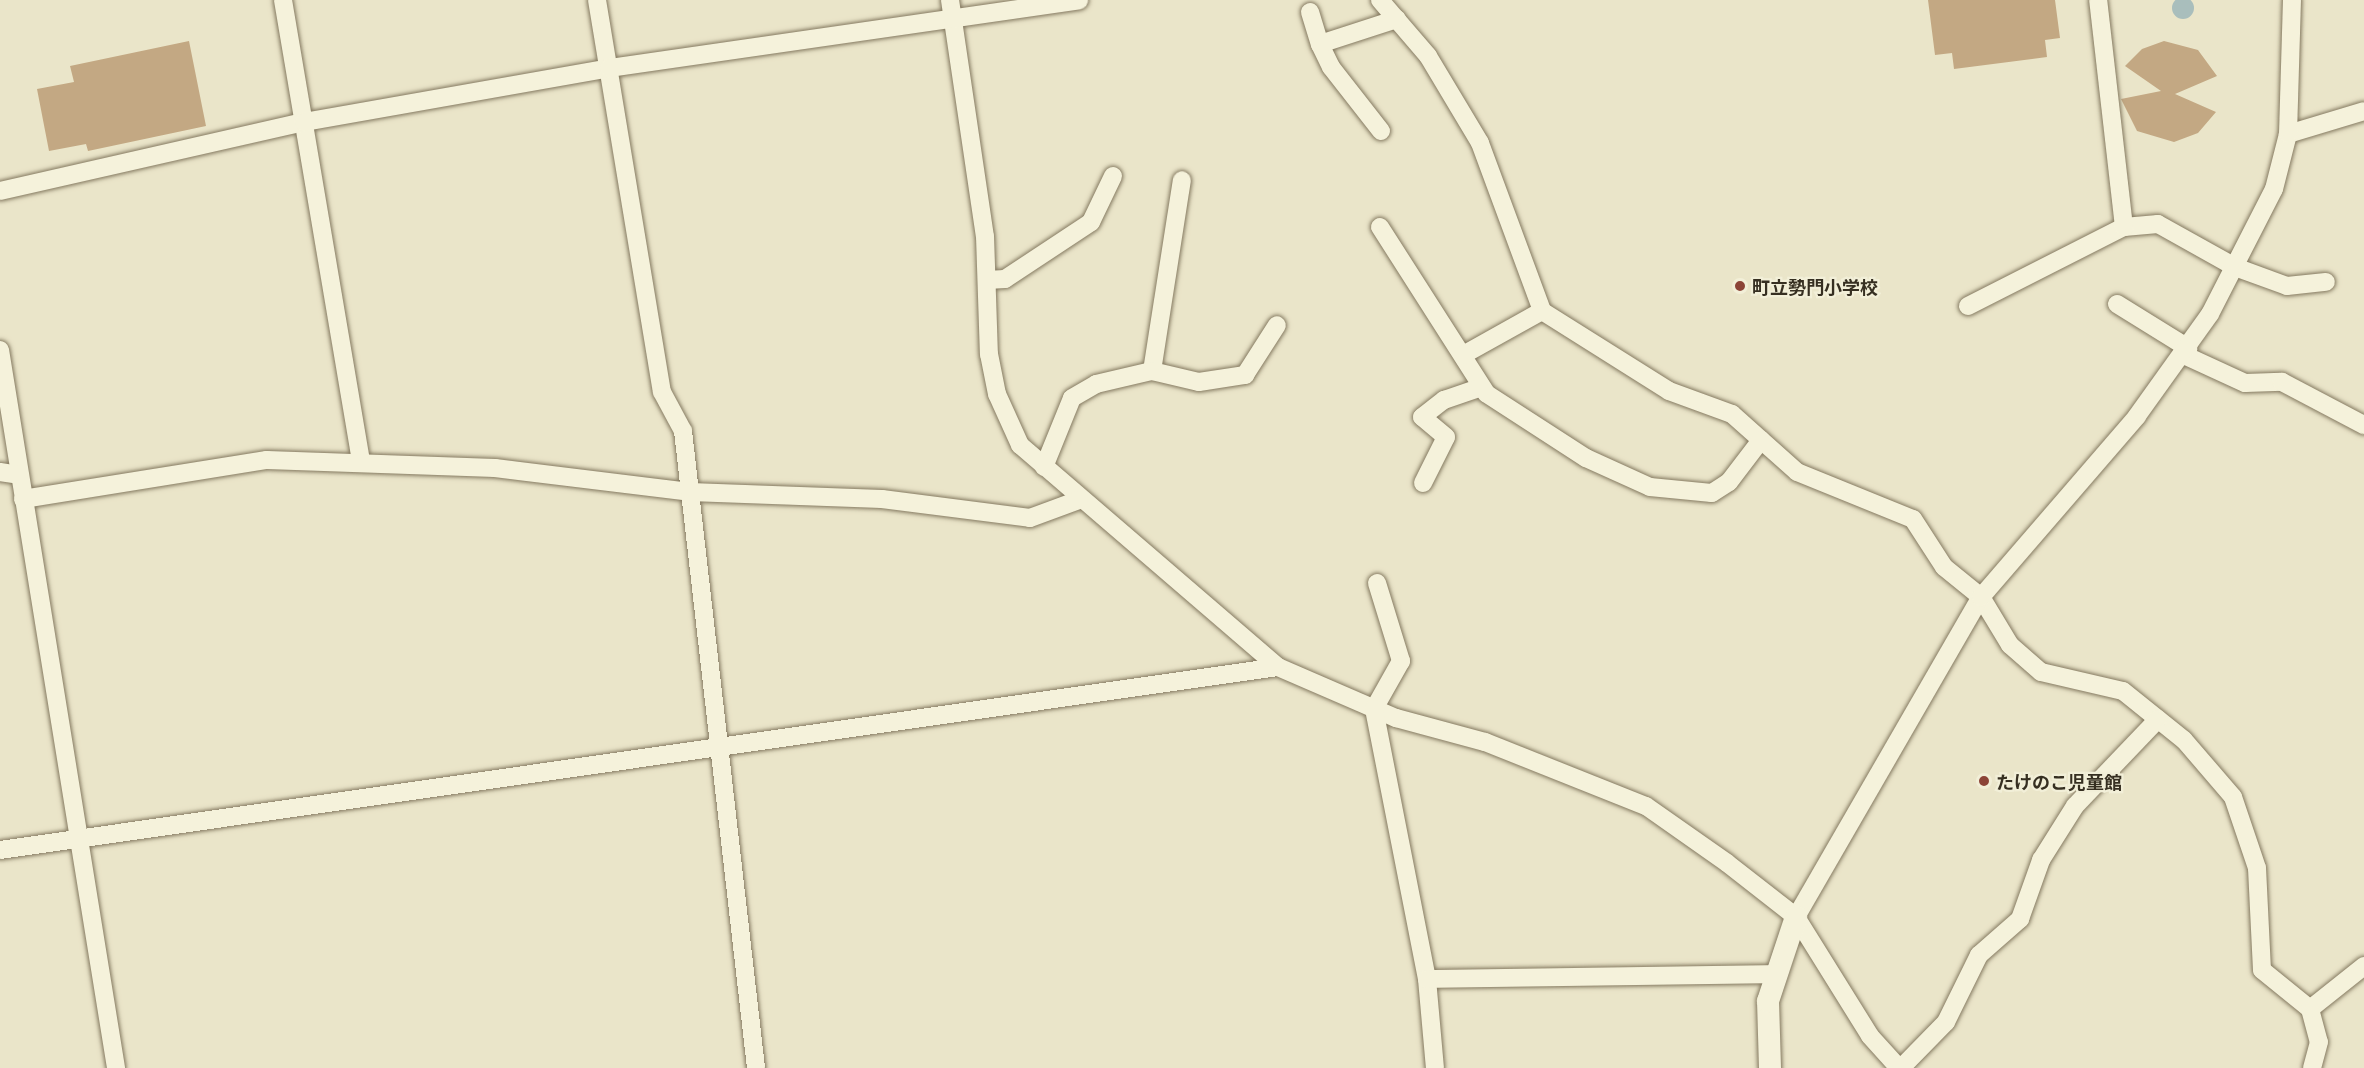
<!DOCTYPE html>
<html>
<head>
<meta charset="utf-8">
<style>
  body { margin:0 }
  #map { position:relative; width:2364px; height:1068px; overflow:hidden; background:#eae5c9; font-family:Georgia,"Noto Sans JP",serif }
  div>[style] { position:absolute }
  .water>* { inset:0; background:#a9bebc }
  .round { border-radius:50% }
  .building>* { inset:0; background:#c3a883 }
  .roads { filter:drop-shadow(0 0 2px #847960) drop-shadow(0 0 2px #847960) }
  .minor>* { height:18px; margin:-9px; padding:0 9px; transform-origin:9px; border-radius:9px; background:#f5f2db }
  .tertiary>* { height:22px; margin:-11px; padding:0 11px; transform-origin:11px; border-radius:11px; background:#f5f2db }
  .dots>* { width:16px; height:16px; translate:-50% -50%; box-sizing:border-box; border:3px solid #f2efd8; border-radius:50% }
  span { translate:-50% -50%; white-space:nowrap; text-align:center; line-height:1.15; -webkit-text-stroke:4.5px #f2efd8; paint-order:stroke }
  .poi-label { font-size:18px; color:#362f21; font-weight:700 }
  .left { translate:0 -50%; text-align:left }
</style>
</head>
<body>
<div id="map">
  <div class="water">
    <div class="round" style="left:2172px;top:-3px;width:22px;height:22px"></div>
  </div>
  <div class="building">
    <div style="clip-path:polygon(1928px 0,2055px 0,2060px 38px,2045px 40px,2047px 57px,1954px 69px,1952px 53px,1935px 55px)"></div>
    <div style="clip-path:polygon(189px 41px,206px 126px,88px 151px,86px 144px,49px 151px,37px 89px,74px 82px,70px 66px)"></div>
    <div style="clip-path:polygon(2164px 41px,2198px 50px,2217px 76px,2175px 94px,2216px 112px,2198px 133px,2174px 142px,2137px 131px,2121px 99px,2161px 91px,2125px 66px,2142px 49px)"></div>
  </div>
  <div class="roads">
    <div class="minor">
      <div style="left:283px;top:0;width:468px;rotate:80.4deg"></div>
      <div style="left:597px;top:0;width:397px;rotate:80.6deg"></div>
      <div style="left:662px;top:392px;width:44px;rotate:61.7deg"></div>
      <div style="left:683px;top:431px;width:641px;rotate:83.46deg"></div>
      <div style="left:950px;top:0;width:239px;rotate:81.6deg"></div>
      <div style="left:985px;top:236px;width:118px;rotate:88.1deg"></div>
      <div style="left:989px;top:354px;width:41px;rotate:78.7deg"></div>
      <div style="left:997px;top:394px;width:56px;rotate:65.7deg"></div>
      <div style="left:1020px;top:445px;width:340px;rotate:40.7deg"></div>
      <div style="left:1278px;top:667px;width:129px;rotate:23.4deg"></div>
      <div style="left:1396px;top:718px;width:92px;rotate:15.1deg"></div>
      <div style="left:1485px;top:742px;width:173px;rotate:21.7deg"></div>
      <div style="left:1646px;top:806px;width:99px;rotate:35.1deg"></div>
      <div style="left:1727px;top:863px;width:88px;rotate:38deg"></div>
      <div style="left:1796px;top:917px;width:140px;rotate:58.1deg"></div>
      <div style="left:1870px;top:1036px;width:43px;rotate:47.8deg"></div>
      <div style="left:1380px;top:0;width:74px;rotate:49.4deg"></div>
      <div style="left:1428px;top:56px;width:101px;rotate:59.1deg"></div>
      <div style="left:1480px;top:143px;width:179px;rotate:69.7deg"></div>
      <div style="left:1542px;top:311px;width:150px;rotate:32.2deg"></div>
      <div style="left:1669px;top:391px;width:67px;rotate:20.1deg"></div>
      <div style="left:1732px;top:414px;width:87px;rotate:41.7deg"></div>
      <div style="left:1797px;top:472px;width:125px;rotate:22.1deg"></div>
      <div style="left:1913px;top:519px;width:57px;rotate:57.1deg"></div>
      <div style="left:1944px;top:567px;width:48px;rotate:39deg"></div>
      <div style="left:1981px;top:597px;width:56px;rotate:58.9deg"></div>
      <div style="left:2010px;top:645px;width:41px;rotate:41.1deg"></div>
      <div style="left:2041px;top:672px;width:84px;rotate:13deg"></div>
      <div style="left:2123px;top:691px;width:78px;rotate:38.8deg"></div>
      <div style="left:2184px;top:740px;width:75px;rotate:49.3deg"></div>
      <div style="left:2233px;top:797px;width:75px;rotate:71.3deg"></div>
      <div style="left:2257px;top:868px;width:102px;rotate:87.2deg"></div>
      <div style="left:2262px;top:970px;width:62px;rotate:39.1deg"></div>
      <div style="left:2310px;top:1009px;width:34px;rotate:75deg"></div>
      <div style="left:2319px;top:1042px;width:27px;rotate:105deg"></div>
      <div style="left:1310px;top:12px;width:34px;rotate:73deg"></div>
      <div style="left:1381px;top:131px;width:81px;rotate:-128deg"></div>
      <div style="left:1331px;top:67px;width:25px;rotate:-116deg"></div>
      <div style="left:1320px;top:44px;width:81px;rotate:-18deg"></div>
      <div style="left:2288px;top:134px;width:79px;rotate:-16.8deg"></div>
      <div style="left:0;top:191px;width:312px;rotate:-12.8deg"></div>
      <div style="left:304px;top:122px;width:310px;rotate:-10deg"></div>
      <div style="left:609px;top:68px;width:475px;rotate:-8.2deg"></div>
      <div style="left:1380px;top:227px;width:198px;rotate:57.4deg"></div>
      <div style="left:1487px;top:394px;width:118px;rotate:32.9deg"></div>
      <div style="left:1586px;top:458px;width:70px;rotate:24.4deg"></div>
      <div style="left:1650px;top:487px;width:62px;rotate:5.5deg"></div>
      <div style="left:1712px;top:493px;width:20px;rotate:-33deg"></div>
      <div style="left:1729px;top:482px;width:53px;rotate:-52.7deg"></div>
      <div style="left:2124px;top:227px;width:34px;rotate:-5deg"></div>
      <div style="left:2158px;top:224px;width:88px;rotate:29.2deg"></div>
      <div style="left:2235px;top:267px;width:55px;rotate:20.1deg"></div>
      <div style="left:2287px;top:286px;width:39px;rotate:-6deg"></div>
      <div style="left:987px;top:280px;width:18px;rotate:-3deg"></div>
      <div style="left:1005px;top:279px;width:103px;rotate:-33.5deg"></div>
      <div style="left:1091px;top:222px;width:51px;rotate:-64.4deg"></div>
      <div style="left:2117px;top:304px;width:84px;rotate:31.8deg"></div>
      <div style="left:1968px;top:306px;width:175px;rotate:-26.9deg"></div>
      <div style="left:2124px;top:227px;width:228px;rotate:-96.5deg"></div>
      <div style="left:0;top:350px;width:727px;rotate:80.82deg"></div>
      <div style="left:1463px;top:355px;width:90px;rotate:-29.1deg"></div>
      <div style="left:2184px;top:355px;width:67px;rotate:24.7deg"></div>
      <div style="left:2245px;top:383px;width:37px;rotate:-2deg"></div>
      <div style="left:2282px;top:382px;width:93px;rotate:27.7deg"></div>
      <div style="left:1152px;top:371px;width:193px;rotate:-81.1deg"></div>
      <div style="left:1044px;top:467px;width:74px;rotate:-67.9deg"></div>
      <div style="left:1072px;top:398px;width:28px;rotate:-30deg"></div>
      <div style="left:1096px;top:384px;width:57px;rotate:-13.1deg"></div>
      <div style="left:1152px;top:371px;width:48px;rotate:13.2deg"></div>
      <div style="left:1199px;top:382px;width:47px;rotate:-8.7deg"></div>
      <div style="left:1245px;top:375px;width:59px;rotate:-57.4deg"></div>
      <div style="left:0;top:472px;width:19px;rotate:9deg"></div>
      <div style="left:1423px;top:483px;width:51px;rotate:-63.4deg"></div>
      <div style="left:1446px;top:437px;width:31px;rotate:-140deg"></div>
      <div style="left:1422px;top:417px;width:28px;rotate:-38deg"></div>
      <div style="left:1444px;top:400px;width:40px;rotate:-18.9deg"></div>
      <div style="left:23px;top:499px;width:247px;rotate:-9.1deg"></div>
      <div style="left:267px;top:460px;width:228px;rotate:2deg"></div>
      <div style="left:495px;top:468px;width:196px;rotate:7deg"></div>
      <div style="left:690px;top:492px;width:192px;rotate:2.1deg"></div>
      <div style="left:882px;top:499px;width:149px;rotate:7.3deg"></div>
      <div style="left:1030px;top:518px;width:52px;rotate:-20.2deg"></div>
      <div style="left:1377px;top:583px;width:82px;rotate:72.9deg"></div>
      <div style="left:1401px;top:661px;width:55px;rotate:119.4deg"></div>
      <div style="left:1374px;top:709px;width:275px;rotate:78.9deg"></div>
      <div style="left:1427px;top:979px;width:89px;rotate:84.9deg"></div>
      <div style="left:0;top:850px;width:1291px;rotate:-8.15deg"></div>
      <div style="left:1796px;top:917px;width:370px;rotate:-60deg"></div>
      <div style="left:1981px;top:597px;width:239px;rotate:-49.2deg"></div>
      <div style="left:2137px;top:416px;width:125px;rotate:-54.4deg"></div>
      <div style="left:2210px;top:314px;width:140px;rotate:-62.9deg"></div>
      <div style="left:2274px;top:189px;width:57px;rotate:-75.7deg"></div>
      <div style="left:2288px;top:134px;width:134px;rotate:-88.3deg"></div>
      <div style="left:1427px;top:979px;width:346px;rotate:-0.8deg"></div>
      <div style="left:2310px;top:1009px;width:69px;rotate:-38.5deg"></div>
      <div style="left:1901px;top:1068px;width:64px;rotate:-45.6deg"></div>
      <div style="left:1946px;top:1022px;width:75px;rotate:-63.8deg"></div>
      <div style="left:1979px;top:955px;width:55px;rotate:-41.3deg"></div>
      <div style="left:2020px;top:919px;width:63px;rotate:-70.4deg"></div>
      <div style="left:2041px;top:860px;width:64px;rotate:-57.8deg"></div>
      <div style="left:2075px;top:806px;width:120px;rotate:-46.3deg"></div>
    </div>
    <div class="tertiary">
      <div style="left:1770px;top:1068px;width:67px;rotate:-91.7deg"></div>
      <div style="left:1768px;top:1001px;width:89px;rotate:-71.6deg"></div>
    </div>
  </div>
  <div class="dots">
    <div style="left:1740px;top:286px;background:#8c4437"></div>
    <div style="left:1984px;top:781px;background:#8c4437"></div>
  </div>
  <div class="poi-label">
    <span class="left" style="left:1752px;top:286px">町立勢門小学校</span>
    <span class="left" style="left:1996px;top:781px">たけのこ児童館</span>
  </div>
</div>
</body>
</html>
